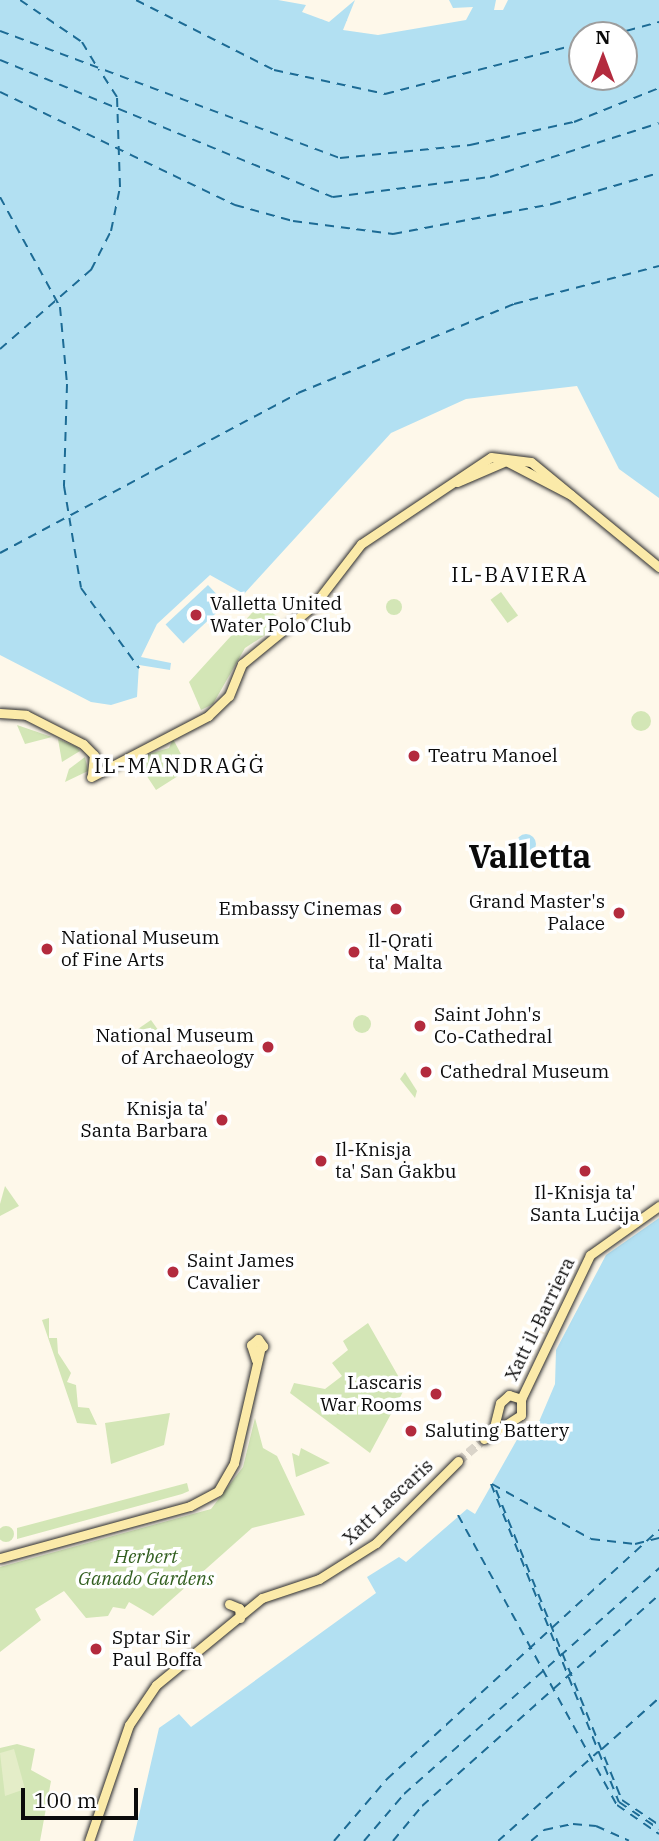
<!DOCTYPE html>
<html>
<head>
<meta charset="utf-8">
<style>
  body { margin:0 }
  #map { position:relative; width:659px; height:1841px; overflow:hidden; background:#fef8ea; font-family:"IBM Plex Serif",serif }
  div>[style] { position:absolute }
  .green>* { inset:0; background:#d3e6b6; transform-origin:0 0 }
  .round { border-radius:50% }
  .pitch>* { inset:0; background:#e4edc8 }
  .water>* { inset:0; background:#b2e0f2; transform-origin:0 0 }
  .ferry>* { height:2px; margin-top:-1px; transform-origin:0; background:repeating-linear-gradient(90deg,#1c6b95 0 9px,transparent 0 16px) }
  .secondary-tunnel>* { height:9px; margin-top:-4.5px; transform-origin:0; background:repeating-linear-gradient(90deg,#dad4c9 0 9px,transparent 0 13.5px) }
  .roads { filter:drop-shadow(0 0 2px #2d2d2d) drop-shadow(0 0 2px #2d2d2d) }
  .secondary>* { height:9px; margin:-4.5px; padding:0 4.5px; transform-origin:4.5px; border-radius:4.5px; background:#fbeaa9 }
  .dots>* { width:19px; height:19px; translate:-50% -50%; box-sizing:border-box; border:4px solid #fff; border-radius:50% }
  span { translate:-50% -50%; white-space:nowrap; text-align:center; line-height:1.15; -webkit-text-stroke:7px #fff; paint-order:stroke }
  .poi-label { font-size:19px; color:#0b0b0b }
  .left { translate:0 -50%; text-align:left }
  .right { translate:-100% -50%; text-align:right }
  .street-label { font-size:19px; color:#0b0b0b }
  .park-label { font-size:19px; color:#325f20; font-style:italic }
  .neighbourhood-label { font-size:21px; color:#0b0b0b; letter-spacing:2px }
  .town-label { font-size:33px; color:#0b0b0b; font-weight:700 }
  .north { position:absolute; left:568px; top:21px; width:70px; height:70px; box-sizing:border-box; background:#fff; border:2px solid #9d9d9d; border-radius:50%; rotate:0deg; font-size:19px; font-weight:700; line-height:28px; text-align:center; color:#0b0b0b }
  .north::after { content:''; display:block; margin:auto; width:24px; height:32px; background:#b32b3e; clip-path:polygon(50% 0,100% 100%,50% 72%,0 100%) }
  .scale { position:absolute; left:21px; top:1788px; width:117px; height:32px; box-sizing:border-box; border:4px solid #0b0b0b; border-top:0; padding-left:9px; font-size:21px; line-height:24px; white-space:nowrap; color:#0b0b0b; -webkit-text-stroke:5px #fff; paint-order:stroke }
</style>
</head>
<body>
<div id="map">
  <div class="green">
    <div style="left:501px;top:592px;width:29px;height:13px;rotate:54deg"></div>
    <div class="round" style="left:386px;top:599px;width:16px;height:16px"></div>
    <div style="clip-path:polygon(260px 604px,285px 622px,245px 648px,213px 704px,201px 710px,189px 682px)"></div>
    <div class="round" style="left:631px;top:711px;width:20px;height:20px"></div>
    <div style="clip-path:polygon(17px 725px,52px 737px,25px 744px)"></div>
    <div style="clip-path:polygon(58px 739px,77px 747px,80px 751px,62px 762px)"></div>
    <div style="clip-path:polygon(173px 739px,189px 769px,156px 790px,135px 758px,169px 748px)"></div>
    <div style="clip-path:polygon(85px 757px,88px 771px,65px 782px,69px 769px)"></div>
    <div class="round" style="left:353px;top:1015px;width:18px;height:18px"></div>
    <div style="clip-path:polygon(151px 1020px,161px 1034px,139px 1042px,135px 1031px)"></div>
    <div style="clip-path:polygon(405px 1072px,417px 1091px,415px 1098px,400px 1079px)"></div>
    <div style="clip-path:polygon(5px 1186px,19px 1206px,0 1216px,0 1204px)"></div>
    <div style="clip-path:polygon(49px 1318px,49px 1338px,57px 1338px,58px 1353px,71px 1373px,67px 1382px,76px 1385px,78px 1407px,89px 1408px,97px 1425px,77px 1423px,42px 1320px)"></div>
    <div style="clip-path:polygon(368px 1323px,405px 1388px,370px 1453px,290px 1393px,294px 1383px,325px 1389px,342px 1376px,332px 1363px,348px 1350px,343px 1341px)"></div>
    <div style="clip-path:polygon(170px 1413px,164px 1445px,111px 1464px,105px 1423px)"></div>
    <div style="clip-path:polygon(255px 1418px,263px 1448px,277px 1456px,305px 1515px,252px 1528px,153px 1616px,129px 1602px,125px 1609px,113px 1607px,108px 1616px,86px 1618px,64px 1591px,35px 1609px,41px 1620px,0 1652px,0 1567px,211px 1509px,243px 1467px)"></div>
    <div style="clip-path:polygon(301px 1448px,330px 1463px,296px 1477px,292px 1453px,299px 1456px)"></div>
    <div style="clip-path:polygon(187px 1483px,189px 1491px,182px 1494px,17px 1539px,17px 1528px)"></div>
    <div class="round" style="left:-2px;top:1526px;width:16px;height:16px"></div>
    <div style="clip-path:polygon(17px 1744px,35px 1749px,31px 1770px,51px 1781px,40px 1841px,0 1841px,0 1748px)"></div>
  </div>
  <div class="pitch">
    <div style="clip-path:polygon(14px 1749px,25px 1789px,5px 1796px,0 1753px)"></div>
  </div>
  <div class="water">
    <div style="clip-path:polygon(evenodd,0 0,278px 0,306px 5px,302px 12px,329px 22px,355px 0,343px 30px,378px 35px,466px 20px,473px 7px,453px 8px,449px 0,496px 0,494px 10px,503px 10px,508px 0,659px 0,659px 498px,619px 469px,577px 386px,466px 399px,391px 433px,244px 594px,210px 575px,157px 624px,141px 657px,171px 663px,170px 670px,139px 665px,137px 697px,111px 705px,91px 702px,0 655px,0 0,582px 35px,624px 35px,624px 77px,582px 77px,582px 35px)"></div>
    <div style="left:208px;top:585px;width:26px;height:58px;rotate:47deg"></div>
    <div class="round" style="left:516px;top:834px;width:20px;height:20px"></div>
    <div style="clip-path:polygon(659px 1218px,659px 1841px,133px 1841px,159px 1728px,179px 1714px,191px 1727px,376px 1593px,367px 1577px,399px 1557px,406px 1562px,467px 1509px,475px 1514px,519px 1436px,535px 1431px,555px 1384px,556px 1350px,606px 1255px)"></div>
  </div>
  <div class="ferry">
    <div style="left:20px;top:0;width:75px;rotate:34.1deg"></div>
    <div style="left:82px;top:42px;width:33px;rotate:59deg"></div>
    <div style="left:136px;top:0;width:155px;rotate:26.9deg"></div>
    <div style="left:274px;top:70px;width:114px;rotate:12.2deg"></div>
    <div style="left:385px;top:94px;width:203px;rotate:-14.5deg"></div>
    <div style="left:0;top:31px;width:363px;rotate:20.5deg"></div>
    <div style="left:340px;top:158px;width:131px;rotate:-5.7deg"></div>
    <div style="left:470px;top:145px;width:107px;rotate:-12.5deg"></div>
    <div style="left:574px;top:122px;width:92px;rotate:-21.8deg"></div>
    <div style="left:611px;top:35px;width:50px;rotate:-15.2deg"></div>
    <div style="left:0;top:60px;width:360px;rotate:22.4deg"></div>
    <div style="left:333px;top:197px;width:158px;rotate:-7.3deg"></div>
    <div style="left:490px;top:177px;width:177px;rotate:-17.7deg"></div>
    <div style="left:0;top:92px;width:261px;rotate:25.7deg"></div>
    <div style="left:235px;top:205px;width:60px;rotate:15.4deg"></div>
    <div style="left:293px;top:221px;width:101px;rotate:7.4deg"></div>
    <div style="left:393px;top:234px;width:162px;rotate:-10.7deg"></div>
    <div style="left:552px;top:204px;width:111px;rotate:-16.2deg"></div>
    <div style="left:0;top:197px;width:125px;rotate:61.4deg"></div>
    <div style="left:60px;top:307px;width:77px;rotate:84.8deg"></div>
    <div style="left:67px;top:384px;width:102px;rotate:91.7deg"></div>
    <div style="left:64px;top:486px;width:103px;rotate:80.5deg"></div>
    <div style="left:81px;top:588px;width:99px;rotate:54.1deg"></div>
    <div style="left:0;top:349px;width:121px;rotate:-41deg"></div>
    <div style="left:91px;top:270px;width:44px;rotate:-62.9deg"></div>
    <div style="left:111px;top:231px;width:45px;rotate:-78.4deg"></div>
    <div style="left:120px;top:187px;width:90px;rotate:-91.9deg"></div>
    <div style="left:117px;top:97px;width:27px;rotate:-123deg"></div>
    <div style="left:0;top:553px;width:338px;rotate:-28.2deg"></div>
    <div style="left:298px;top:393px;width:234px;rotate:-22.4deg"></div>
    <div style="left:514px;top:304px;width:150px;rotate:-14.7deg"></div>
    <div style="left:491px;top:1484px;width:343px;rotate:68.1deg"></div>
    <div style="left:619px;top:1802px;width:48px;rotate:34deg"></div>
    <div style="left:492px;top:1484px;width:113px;rotate:29.1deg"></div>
    <div style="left:591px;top:1539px;width:44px;rotate:6.5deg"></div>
    <div style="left:635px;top:1544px;width:25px;rotate:-14deg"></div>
    <div style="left:496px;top:1490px;width:335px;rotate:67.9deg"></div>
    <div style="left:622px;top:1800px;width:45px;rotate:34deg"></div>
    <div style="left:458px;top:1515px;width:331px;rotate:61.3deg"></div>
    <div style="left:617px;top:1805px;width:51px;rotate:34.6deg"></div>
    <div style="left:602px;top:1749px;width:76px;rotate:-41.8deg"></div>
    <div style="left:334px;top:1841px;width:82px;rotate:-49.5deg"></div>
    <div style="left:387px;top:1779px;width:369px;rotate:-42.5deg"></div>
    <div style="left:364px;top:1841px;width:62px;rotate:-49.6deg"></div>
    <div style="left:404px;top:1794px;width:341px;rotate:-41.5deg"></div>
    <div style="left:393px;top:1841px;width:45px;rotate:-50.4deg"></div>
    <div style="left:422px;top:1806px;width:317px;rotate:-41.7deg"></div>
    <div style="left:498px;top:1841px;width:134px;rotate:-41.7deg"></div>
    <div style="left:531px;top:1841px;width:17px;rotate:-40deg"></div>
    <div style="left:544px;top:1830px;width:30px;rotate:-12deg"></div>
    <div style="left:573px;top:1824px;width:23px;rotate:5deg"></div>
    <div style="left:596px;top:1826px;width:36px;rotate:24deg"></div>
  </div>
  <div class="secondary-tunnel">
    <div style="left:458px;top:1461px;width:34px;rotate:-40deg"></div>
  </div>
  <div class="roads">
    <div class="secondary">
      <div style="left:457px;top:482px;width:53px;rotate:-23.2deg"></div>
      <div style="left:506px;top:461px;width:73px;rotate:27.6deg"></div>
      <div style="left:0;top:713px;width:26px;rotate:4deg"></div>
      <div style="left:26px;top:715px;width:64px;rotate:27deg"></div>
      <div style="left:83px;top:744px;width:16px;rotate:45deg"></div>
      <div style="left:94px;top:755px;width:20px;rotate:96deg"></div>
      <div style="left:91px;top:777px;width:132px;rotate:-27.5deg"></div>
      <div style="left:208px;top:716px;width:29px;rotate:-44deg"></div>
      <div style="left:229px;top:696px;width:35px;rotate:-68deg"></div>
      <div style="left:242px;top:664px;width:93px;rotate:-39.3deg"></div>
      <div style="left:314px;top:605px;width:77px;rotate:-52.4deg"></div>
      <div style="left:361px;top:544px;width:156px;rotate:-33.8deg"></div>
      <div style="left:491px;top:457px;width:40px;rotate:7.1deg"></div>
      <div style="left:531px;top:462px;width:166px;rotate:39.4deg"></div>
      <div style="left:256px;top:1360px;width:16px;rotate:-108deg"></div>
      <div style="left:251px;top:1345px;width:9px;rotate:-41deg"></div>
      <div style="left:258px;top:1339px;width:9px;rotate:54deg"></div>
      <div style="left:263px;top:1346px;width:8px;rotate:140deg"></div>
      <div style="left:521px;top:1399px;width:160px;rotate:-64.4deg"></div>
      <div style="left:590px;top:1255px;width:85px;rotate:-35.4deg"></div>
      <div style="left:493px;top:1431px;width:29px;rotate:-76deg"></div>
      <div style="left:500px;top:1403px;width:12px;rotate:-42deg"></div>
      <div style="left:509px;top:1395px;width:13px;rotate:18deg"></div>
      <div style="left:484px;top:1439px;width:44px;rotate:-33deg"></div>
      <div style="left:521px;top:1415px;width:16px;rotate:-90deg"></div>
      <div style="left:0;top:1558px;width:197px;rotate:-15.3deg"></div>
      <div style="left:190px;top:1506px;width:32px;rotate:-28deg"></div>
      <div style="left:218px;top:1491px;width:32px;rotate:-60deg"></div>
      <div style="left:234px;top:1463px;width:116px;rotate:-77deg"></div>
      <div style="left:229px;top:1604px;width:11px;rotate:22deg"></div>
      <div style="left:239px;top:1608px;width:10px;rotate:84deg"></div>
      <div style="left:89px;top:1841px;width:123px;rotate:-71deg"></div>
      <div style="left:129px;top:1725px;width:48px;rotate:-56deg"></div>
      <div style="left:156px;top:1685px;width:137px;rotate:-39.4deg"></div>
      <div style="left:262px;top:1598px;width:60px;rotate:-18.4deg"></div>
      <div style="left:319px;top:1579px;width:67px;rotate:-32.3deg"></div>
      <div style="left:376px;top:1543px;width:116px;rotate:-45deg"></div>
    </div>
  </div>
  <div class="dots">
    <div style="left:196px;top:615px;background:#b32b3e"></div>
    <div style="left:414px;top:756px;background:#b32b3e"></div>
    <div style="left:396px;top:909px;background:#b32b3e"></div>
    <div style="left:619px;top:913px;background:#b32b3e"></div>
    <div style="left:47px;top:949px;background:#b32b3e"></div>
    <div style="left:354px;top:952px;background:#b32b3e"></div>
    <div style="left:420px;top:1026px;background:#b32b3e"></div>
    <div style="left:268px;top:1047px;background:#b32b3e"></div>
    <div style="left:426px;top:1072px;background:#b32b3e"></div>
    <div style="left:222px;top:1120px;background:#b32b3e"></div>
    <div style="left:321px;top:1161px;background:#b32b3e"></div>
    <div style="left:585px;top:1171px;background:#b32b3e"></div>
    <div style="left:173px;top:1272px;background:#b32b3e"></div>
    <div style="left:436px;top:1394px;background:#b32b3e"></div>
    <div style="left:411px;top:1431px;background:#b32b3e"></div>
    <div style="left:96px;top:1649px;background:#b32b3e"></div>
  </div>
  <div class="poi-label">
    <span class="left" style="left:210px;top:615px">Valletta United<br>Water Polo Club</span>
    <span class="left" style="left:428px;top:756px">Teatru Manoel</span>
    <span class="right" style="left:605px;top:913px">Grand Master's<br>Palace</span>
    <span class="right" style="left:382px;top:909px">Embassy Cinemas</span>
    <span class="left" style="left:61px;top:949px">National Museum<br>of Fine Arts</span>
    <span class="left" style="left:368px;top:952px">Il-Qrati<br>ta' Malta</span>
    <span class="left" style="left:434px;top:1026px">Saint John's<br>Co-Cathedral</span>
    <span class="right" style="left:254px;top:1047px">National Museum<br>of Archaeology</span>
    <span class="left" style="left:440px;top:1072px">Cathedral Museum</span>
    <span class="right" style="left:208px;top:1120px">Knisja ta'<br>Santa Barbara</span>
    <span class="left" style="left:335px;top:1161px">Il-Knisja<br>ta' San Ġakbu</span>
    <span style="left:585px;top:1204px">Il-Knisja ta'<br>Santa Luċija</span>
    <span class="left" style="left:187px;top:1272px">Saint James<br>Cavalier</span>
    <span class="right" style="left:422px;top:1394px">Lascaris<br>War Rooms</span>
    <span class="left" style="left:425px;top:1431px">Saluting Battery</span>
    <span class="left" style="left:112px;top:1649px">Sptar Sir<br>Paul Boffa</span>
  </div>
  <div class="street-label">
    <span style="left:540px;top:1319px;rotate:-64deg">Xatt il-Barriera</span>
    <span style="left:388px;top:1502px;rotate:-43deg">Xatt Lascaris</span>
  </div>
  <div class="park-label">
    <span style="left:146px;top:1568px">Herbert<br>Ganado Gardens</span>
  </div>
  <div class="neighbourhood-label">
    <span style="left:520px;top:574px">IL-BAVIERA</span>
    <span style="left:180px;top:765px">IL-MANDRAĠĠ</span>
  </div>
  <div class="town-label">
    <span style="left:530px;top:856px">Valletta</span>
  </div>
  <div class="north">N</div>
  <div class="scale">100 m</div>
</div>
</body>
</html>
